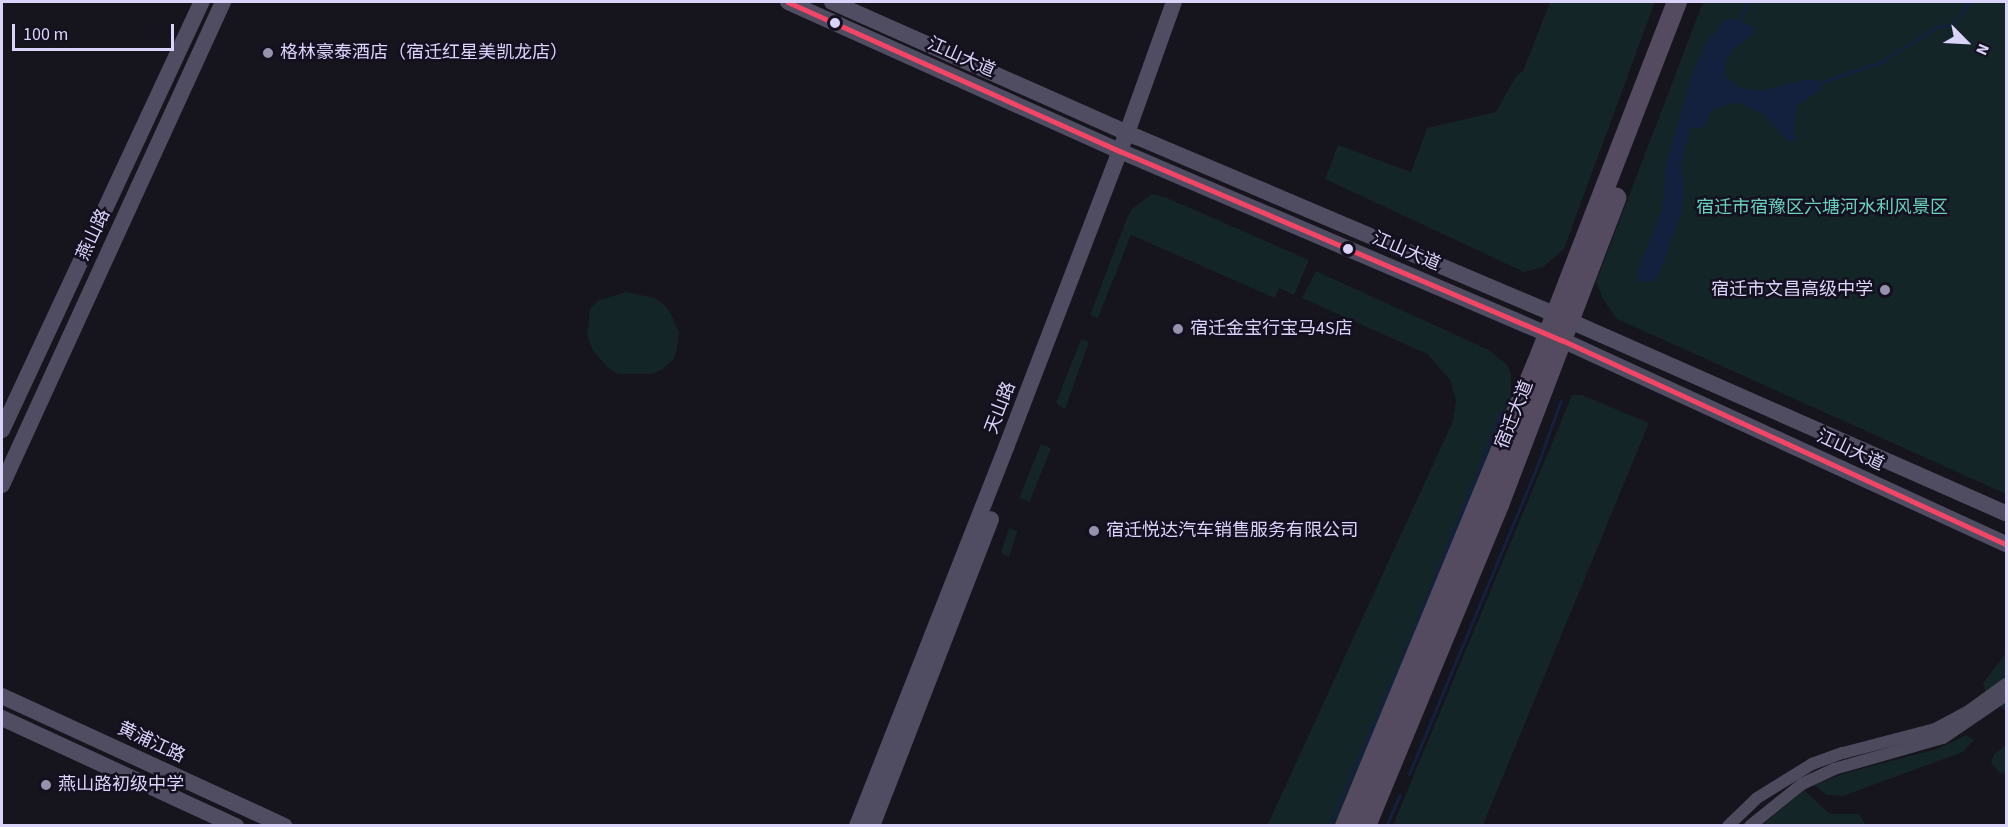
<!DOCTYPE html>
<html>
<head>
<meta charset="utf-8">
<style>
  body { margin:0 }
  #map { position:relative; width:2008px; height:827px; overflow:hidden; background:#16141c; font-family:"Source Sans 3","Noto Sans SC",sans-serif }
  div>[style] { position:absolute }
  .green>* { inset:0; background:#132527; transform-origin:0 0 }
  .water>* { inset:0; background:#13203e }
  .stream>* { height:3px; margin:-1.5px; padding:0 1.5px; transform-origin:1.5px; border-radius:1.5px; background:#13203e }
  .street>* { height:12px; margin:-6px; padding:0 6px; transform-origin:6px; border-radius:6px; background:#4c4a5c }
  .secondary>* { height:16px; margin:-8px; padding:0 8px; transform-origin:8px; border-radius:8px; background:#504d62 }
  .primary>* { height:20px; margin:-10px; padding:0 10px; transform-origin:10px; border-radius:10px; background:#544b60 }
  .bus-1>* { height:4.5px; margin:-2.25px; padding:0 2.25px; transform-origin:2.25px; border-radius:2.25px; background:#f34667 }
  .dots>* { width:16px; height:16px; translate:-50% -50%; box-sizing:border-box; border:3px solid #141020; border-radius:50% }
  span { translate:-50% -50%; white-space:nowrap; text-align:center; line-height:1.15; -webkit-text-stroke:5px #141020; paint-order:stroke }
  .poi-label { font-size:18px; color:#dbd4fa }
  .left { translate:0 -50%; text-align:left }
  .right { translate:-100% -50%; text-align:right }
  .street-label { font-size:18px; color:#dbd4fa }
  .park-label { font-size:18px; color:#68d1be }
  .frame { position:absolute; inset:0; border:3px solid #dbd4fa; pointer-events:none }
  .north { position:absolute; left:1936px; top:12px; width:60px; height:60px; -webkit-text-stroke:4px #141020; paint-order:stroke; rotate:114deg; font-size:16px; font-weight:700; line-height:24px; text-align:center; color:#dbd4fa }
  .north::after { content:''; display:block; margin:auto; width:21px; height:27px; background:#dbd4fa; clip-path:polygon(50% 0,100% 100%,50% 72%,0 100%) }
  .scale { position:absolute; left:12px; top:24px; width:162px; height:27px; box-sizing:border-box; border:3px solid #dbd4fa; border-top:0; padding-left:8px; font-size:18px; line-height:21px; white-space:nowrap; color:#dbd4fa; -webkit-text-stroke:4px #141020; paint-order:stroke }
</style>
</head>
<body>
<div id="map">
  <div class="green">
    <div style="clip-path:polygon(1550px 2px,1655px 2px,1564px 249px,1543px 267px,1524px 272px,1325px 179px,1338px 145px,1411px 172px,1427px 128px,1496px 112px,1516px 76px,1523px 71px)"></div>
    <div style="clip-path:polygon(1703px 2px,2006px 2px,2006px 494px,1617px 319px,1604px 301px,1596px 282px)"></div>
    <div style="clip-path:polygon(1152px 194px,1165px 197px,1309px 260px,1294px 295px,1279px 288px,1275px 298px,1131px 235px,1098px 318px,1090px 315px,1127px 218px,1133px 208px)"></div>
    <div style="clip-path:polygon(1316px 271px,1489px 350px,1507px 365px,1511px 374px,1511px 400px,1336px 825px,1267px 826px,1453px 421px,1456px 400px,1450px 380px,1427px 354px,1302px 298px)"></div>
    <div style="clip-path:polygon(626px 292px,655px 298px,666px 306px,672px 316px,679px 332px,677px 349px,674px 359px,662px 370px,651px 374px,618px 374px,608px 368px,593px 351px,587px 335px,590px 309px,598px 301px)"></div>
    <div style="clip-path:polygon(1081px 339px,1089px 342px,1065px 409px,1056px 403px)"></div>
    <div style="clip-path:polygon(1572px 395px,1582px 395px,1649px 423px,1483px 825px,1393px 825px)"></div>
    <div style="left:1041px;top:444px;width:11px;height:58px;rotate:22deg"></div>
    <div style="left:1009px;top:528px;width:9px;height:27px;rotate:18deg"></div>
    <div style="clip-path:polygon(2006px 653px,2006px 711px,1988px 700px,1983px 683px)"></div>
    <div style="clip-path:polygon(1966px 735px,1974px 740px,1963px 752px,1843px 796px,1827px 795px,1814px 785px,1849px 772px,1937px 749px)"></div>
    <div style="clip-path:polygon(2006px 745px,2006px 771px,2001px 774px,1991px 763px,1994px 754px)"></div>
    <div style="clip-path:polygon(1804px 790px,1830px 814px,1859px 814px,1866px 825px,1761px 826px)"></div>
  </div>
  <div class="water">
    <div style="clip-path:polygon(1734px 18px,1755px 28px,1752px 35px,1733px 49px,1727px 60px,1724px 74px,1734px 84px,1741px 88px,1761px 91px,1809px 79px,1822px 82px,1822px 89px,1798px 105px,1794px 124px,1795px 142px,1787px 140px,1765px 115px,1741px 104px,1732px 103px,1714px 109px,1710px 112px,1704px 128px,1691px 128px,1681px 164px,1684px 184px,1682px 212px,1658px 277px,1654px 281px,1642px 282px,1637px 279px,1638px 270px,1663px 207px,1666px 164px,1690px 81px,1704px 46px,1724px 21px)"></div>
  </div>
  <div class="stream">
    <div style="left:1741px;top:20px;width:19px;rotate:-72deg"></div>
    <div style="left:1822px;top:82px;width:60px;rotate:-18.4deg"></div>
    <div style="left:1879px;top:63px;width:68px;rotate:-31.8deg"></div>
    <div style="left:1937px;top:27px;width:15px;rotate:-11deg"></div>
    <div style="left:1952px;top:24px;width:28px;rotate:-52deg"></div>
    <div style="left:1409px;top:774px;width:330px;rotate:-67.4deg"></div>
    <div style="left:1536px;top:469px;width:73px;rotate:-70.1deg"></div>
    <div style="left:1329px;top:826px;width:194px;rotate:-66.3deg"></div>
    <div style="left:1407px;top:648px;width:255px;rotate:-68.2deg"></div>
    <div style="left:1386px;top:826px;width:34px;rotate:-66deg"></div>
  </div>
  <div class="street">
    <div style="left:1728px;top:826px;width:40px;rotate:-44deg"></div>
    <div style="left:1757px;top:798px;width:65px;rotate:-31.7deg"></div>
    <div style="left:1812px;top:764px;width:33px;rotate:-20deg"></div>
    <div style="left:1843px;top:753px;width:95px;rotate:-14.6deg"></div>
    <div style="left:1935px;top:729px;width:36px;rotate:-28deg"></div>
    <div style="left:1967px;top:712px;width:48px;rotate:-35.7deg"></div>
    <div style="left:1750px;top:826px;width:67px;rotate:-38.9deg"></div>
    <div style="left:1802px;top:784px;width:35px;rotate:-25deg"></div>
    <div style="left:1834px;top:769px;width:113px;rotate:-15.9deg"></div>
    <div style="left:1943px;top:738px;width:76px;rotate:-34.3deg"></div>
  </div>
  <div class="secondary">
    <div style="left:788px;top:2px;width:364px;rotate:24.2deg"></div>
    <div style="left:1120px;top:151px;width:481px;rotate:23.2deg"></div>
    <div style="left:1562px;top:340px;width:489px;rotate:24.7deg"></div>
    <div style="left:832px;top:2px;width:334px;rotate:23.9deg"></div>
    <div style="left:1137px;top:137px;width:470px;rotate:23deg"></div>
    <div style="left:1570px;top:321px;width:476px;rotate:23.8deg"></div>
    <div style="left:2px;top:430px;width:472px;rotate:-65deg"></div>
    <div style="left:2px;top:485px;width:531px;rotate:-65.41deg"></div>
    <div style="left:2px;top:696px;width:311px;rotate:24.7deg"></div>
    <div style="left:2px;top:718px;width:258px;rotate:24.8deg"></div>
    <div style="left:857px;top:826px;width:409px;rotate:-68.5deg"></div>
    <div style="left:1007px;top:445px;width:334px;rotate:-69deg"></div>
    <div style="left:1127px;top:133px;width:139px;rotate:-70.3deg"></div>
    <div style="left:872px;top:826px;width:329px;rotate:-68.8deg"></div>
  </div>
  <div class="primary">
    <div style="left:1345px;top:826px;width:510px;rotate:-67.51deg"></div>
    <div style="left:1540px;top:355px;width:379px;rotate:-68.8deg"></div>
    <div style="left:1366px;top:826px;width:347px;rotate:-67.5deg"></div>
    <div style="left:1499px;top:505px;width:329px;rotate:-69.1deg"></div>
  </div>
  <div class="bus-1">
    <div style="left:788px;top:2px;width:364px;rotate:24.2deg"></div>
    <div style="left:1120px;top:151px;width:481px;rotate:23.2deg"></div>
    <div style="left:1562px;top:340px;width:489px;rotate:24.7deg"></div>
  </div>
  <div class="dots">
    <div style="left:835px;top:23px;background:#dbd4fa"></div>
    <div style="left:268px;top:53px;background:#9691ac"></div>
    <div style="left:1348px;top:249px;background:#dbd4fa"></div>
    <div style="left:1885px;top:290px;background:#9691ac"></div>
    <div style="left:1178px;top:329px;background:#9691ac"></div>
    <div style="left:1094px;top:531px;background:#9691ac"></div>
    <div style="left:46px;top:785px;background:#9691ac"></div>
  </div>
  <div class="poi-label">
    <span class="left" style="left:280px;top:53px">格林豪泰酒店（宿迁红星美凯龙店）</span>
    <span class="right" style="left:1873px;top:290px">宿迁市文昌高级中学</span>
    <span class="left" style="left:1190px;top:329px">宿迁金宝行宝马4S店</span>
    <span class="left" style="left:1106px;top:531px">宿迁悦达汽车销售服务有限公司</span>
    <span class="left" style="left:58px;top:785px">燕山路初级中学</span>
  </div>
  <div class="street-label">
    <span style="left:961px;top:58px;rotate:24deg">江山大道</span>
    <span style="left:94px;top:235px;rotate:-65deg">燕山路</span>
    <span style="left:1406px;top:252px;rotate:23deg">江山大道</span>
    <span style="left:1001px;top:408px;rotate:-69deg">天山路</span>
    <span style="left:1515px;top:415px;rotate:-68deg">宿迁大道</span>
    <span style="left:1850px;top:451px;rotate:25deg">江山大道</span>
    <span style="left:151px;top:743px;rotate:25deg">黄浦江路</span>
  </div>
  <div class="park-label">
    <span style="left:1822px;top:208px">宿迁市宿豫区六塘河水利风景区</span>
  </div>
  <div class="frame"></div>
  <div class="north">N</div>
  <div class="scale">100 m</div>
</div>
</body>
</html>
